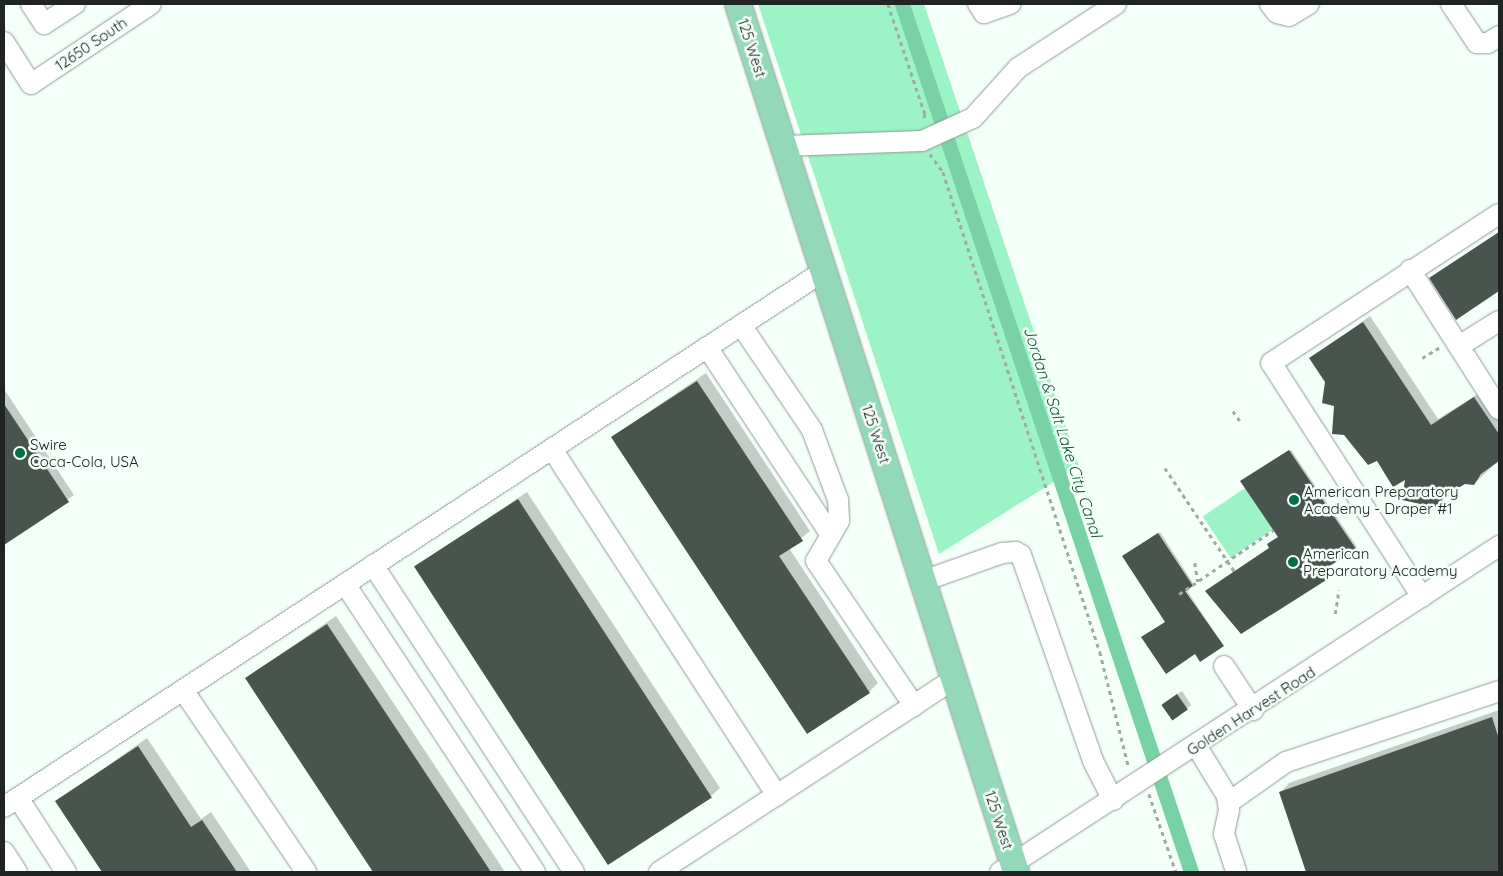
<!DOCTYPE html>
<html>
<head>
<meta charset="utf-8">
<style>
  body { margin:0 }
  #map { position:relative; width:1503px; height:876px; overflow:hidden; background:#f5fff9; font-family:Quicksand,sans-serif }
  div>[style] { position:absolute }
  .green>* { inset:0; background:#9cf3c6; transform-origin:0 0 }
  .shadow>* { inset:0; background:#0003; transform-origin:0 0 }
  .canal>* { height:15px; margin:-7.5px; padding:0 7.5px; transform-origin:7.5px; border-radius:7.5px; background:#79d2a5 }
  .building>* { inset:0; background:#49544e; transform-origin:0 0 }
  .path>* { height:2.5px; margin-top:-1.25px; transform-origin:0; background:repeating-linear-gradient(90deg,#a2a9a5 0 4px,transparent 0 8px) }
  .roads { filter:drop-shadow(0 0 1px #8f9b94) drop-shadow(0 0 1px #8f9b94) }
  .minor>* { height:20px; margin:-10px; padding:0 10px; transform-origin:10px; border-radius:10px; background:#fff }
  .major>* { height:26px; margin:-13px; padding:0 13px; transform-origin:13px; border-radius:13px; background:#93d9b9 }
  .dots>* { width:14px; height:14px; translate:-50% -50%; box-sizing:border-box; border:2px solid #f5fff9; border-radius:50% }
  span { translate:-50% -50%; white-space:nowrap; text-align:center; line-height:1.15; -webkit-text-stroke:5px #f5fff9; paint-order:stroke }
  .street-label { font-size:15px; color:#202422 }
  .poi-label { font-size:15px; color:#202422 }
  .left { translate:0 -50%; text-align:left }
  .water-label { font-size:16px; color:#14583c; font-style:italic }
  .frame { position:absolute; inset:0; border:5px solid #202422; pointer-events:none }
</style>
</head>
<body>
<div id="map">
  <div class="green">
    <div style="clip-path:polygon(758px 4px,924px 4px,1079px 466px,939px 554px)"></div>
    <div style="left:1245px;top:488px;width:50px;height:51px;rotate:56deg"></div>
  </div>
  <div class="shadow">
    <div style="clip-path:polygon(1499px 232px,1499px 290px,1457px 318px,1431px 278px)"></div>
    <div style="clip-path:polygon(1370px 316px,1438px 419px,1481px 392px,1499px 418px,1499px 460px,1474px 484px,1465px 483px,1448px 493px,1439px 506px,1407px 478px,1378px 460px,1335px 405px,1326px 382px,1310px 359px)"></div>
    <div style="clip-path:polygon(706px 373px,810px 531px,789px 548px,878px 683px,869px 692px,612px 437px)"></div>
    <div style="clip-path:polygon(4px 389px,74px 495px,4px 544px)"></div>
    <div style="clip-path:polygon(1291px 450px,1357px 547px,1327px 567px,1330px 576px,1271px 548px,1279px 537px,1243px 480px)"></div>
    <div style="clip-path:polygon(527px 492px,720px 788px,711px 796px,416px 567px)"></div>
    <div style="clip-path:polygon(1160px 532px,1193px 583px,1186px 589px,1223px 645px,1195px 652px,1166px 621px,1125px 555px)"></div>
    <div style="clip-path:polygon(336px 616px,505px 872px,374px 872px,246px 678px)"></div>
    <div style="left:1182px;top:691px;width:17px;height:24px;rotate:57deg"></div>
    <div style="clip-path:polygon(1499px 710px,1499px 872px,1307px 872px,1281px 792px,1289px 783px)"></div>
    <div style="clip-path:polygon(147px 738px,201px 819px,211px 812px,251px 872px,103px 872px,56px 802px)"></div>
  </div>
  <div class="canal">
    <div style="left:902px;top:4px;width:915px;rotate:71.58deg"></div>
  </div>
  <div class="building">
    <div style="clip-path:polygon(1499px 232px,1499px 291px,1456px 320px,1429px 278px)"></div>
    <div style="clip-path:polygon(1363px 322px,1431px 425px,1474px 397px,1499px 434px,1499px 461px,1481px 474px,1474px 485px,1465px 484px,1443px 497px,1439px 508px,1402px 500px,1405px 480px,1393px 487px,1377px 461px,1368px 465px,1344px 435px,1332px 434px,1334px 406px,1322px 403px,1325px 382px,1309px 358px)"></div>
    <div style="clip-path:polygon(697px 381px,803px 541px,779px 556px,870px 693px,807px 734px,611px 437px)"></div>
    <div style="clip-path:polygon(4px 404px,69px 502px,4px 545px)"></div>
    <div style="clip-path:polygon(1289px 450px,1356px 549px,1325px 569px,1331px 577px,1241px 634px,1205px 591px,1269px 548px,1267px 544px,1278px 537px,1240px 481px)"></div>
    <div style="left:518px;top:499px;width:356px;height:124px;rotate:57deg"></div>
    <div style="clip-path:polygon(1158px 533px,1193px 586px,1185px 591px,1224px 646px,1200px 662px,1195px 654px,1166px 674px,1141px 637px,1165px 622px,1122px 556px)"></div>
    <div style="clip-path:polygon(327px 624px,491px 872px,373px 872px,245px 678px)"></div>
    <div style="left:1177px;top:694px;width:19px;height:19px;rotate:55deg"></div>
    <div style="clip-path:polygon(1492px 717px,1499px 739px,1499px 872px,1306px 872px,1279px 792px)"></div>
    <div style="clip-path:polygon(138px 746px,191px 827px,202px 820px,237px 872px,102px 872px,55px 801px)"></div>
  </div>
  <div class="path">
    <div style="left:888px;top:4px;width:116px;rotate:71.4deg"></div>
    <div style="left:925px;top:114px;width:7px;rotate:98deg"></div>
    <div style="left:930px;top:154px;width:22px;rotate:54deg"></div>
    <div style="left:943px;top:172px;width:505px;rotate:71.89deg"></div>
    <div style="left:1100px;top:652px;width:120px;rotate:76deg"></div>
    <div style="left:1422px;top:358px;width:21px;rotate:-31deg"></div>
    <div style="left:1233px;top:411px;width:12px;rotate:55deg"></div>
    <div style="left:1165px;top:468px;width:125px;rotate:56.1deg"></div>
    <div style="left:1195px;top:563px;width:19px;rotate:81deg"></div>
    <div style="left:1179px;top:594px;width:114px;rotate:-34.2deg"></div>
    <div style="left:1335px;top:614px;width:24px;rotate:-81deg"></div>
    <div style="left:1149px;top:794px;width:83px;rotate:70.9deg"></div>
  </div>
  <div class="roads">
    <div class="minor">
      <div style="left:31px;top:4px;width:24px;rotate:57deg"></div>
      <div style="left:44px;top:24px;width:37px;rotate:-33deg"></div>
      <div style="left:978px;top:4px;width:11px;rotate:56deg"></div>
      <div style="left:984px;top:13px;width:28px;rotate:-19deg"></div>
      <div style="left:1270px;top:4px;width:11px;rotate:52deg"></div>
      <div style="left:1277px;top:13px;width:12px;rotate:14deg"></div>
      <div style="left:1289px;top:16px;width:23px;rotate:-31deg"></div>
      <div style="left:1451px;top:4px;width:47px;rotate:56.3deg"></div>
      <div style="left:1477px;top:43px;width:11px"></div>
      <div style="left:1488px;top:43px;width:13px;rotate:-32deg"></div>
      <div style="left:4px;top:42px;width:50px;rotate:57.3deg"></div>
      <div style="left:31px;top:84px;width:144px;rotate:-33.7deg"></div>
      <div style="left:784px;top:146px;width:138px;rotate:-2.1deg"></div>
      <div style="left:922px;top:141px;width:56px;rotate:-24.3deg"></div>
      <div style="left:973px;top:118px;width:67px;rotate:-48deg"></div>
      <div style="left:1018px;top:68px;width:117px;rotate:-33.1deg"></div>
      <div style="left:1410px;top:270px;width:165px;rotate:57.4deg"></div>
      <div style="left:741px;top:325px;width:127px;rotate:55.9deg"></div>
      <div style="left:812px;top:430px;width:75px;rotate:69.6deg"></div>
      <div style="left:838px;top:500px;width:21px;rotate:87deg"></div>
      <div style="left:839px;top:521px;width:46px;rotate:119.9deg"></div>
      <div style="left:816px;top:561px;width:175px;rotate:55.9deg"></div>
      <div style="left:1459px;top:346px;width:47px;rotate:-32deg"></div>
      <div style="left:707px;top:347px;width:225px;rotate:56.6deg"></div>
      <div style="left:552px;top:449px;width:413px;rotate:57deg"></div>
      <div style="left:373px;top:565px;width:367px;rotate:56.8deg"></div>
      <div style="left:923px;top:581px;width:84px;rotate:-19.5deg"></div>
      <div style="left:1002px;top:553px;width:14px;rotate:-4deg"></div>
      <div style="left:1016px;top:552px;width:6px;rotate:31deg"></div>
      <div style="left:1021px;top:555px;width:218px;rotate:70.7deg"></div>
      <div style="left:1093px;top:761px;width:44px;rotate:62.9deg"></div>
      <div style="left:345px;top:584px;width:345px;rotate:56.6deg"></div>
      <div style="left:1422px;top:597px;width:278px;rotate:-122.8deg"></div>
      <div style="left:1271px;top:363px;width:272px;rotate:-33.2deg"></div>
      <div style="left:1224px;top:666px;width:53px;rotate:56.6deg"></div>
      <div style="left:183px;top:690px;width:220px;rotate:55.9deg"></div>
      <div style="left:1197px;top:747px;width:57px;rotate:58.5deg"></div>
      <div style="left:1227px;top:796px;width:14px;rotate:82deg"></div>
      <div style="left:1229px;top:810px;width:25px;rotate:102deg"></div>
      <div style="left:1224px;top:834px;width:40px;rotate:72deg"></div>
      <div style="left:18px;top:798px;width:88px;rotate:57deg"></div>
      <div style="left:1228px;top:803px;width:71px;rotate:-35.3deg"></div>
      <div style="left:1286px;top:762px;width:225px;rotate:-18.4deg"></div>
      <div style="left:4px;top:807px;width:980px;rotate:-33.17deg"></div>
      <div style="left:4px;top:852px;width:24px;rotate:57deg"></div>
      <div style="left:659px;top:872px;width:353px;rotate:-33.2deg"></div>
      <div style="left:1000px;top:872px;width:596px;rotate:-33.16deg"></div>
    </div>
    <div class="major">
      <div style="left:738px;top:4px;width:911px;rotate:72.24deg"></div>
    </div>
  </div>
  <div class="dots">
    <div style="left:20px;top:453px;background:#007049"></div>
    <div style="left:1294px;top:500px;background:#007049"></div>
    <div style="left:1293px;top:562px;background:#007049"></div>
  </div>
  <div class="street-label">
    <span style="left:91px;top:44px;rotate:-34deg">12650 South</span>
    <span style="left:752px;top:48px;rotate:72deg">125 West</span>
    <span style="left:876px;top:434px;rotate:72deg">125 West</span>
    <span style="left:1251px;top:711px;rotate:-33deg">Golden Harvest Road</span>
    <span style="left:999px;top:820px;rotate:72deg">125 West</span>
  </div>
  <div class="poi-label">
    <span class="left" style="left:30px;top:453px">Swire<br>Coca-Cola, USA</span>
    <span class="left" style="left:1304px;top:500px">American Preparatory<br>Academy - Draper #1</span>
    <span class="left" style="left:1303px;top:562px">American<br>Preparatory Academy</span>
  </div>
  <div class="water-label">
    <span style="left:1063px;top:432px;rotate:72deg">Jordan &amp; Salt Lake City Canal</span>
  </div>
  <div class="frame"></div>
</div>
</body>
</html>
